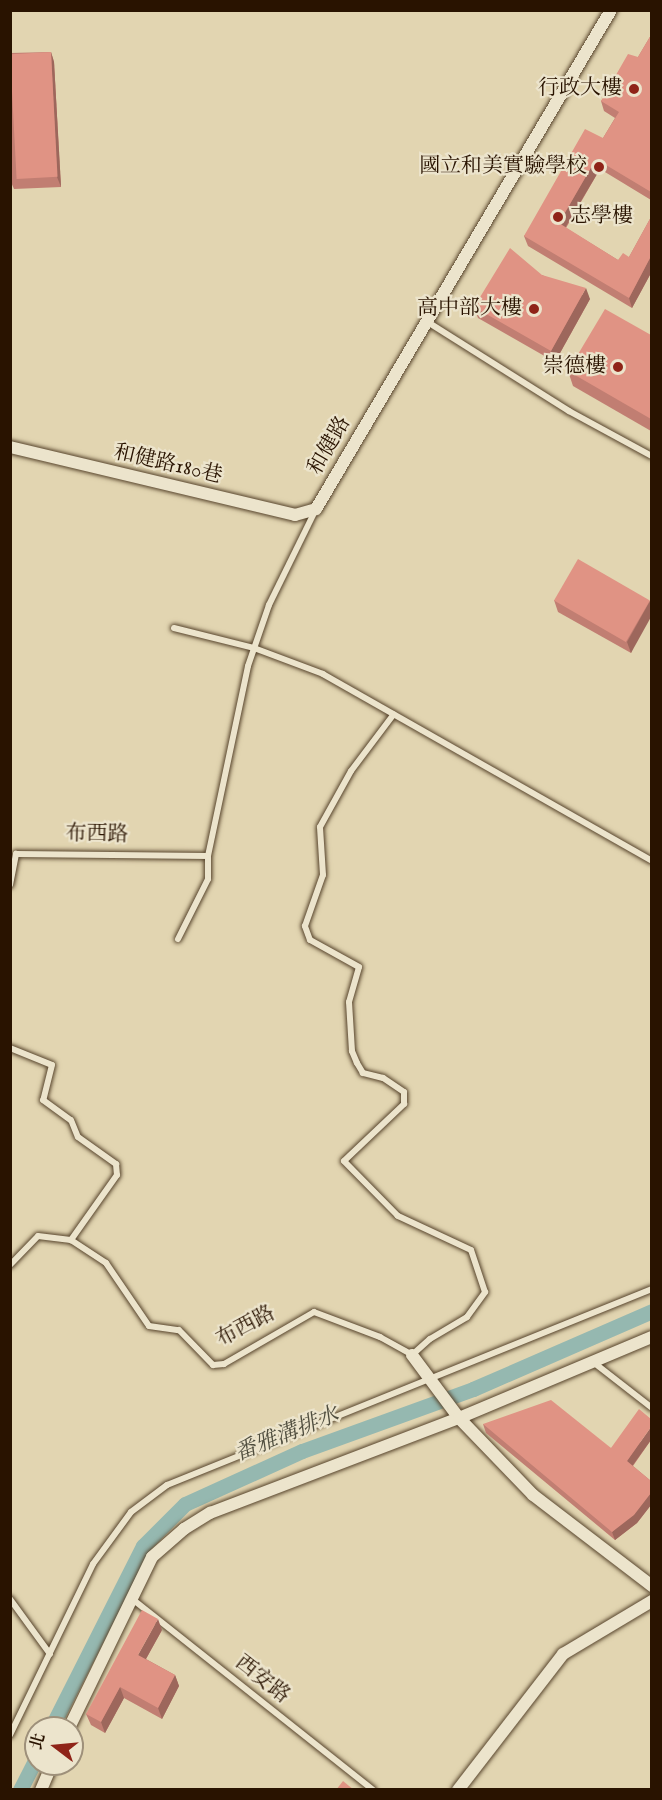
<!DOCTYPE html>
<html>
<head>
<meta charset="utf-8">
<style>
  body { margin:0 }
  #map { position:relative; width:662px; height:1800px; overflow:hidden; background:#e2d5b1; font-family:"IM FELL English","Noto Serif TC",serif }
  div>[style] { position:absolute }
  .canal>* { height:15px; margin:-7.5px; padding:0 7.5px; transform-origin:7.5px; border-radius:7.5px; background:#95b8b0 }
  .roads { filter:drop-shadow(0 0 2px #57442c) drop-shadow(0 0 2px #57442c) }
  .service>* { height:6px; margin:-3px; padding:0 3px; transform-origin:3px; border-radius:3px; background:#ece4cc }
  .minor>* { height:12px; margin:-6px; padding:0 6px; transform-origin:6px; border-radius:6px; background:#ece4cc }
  .wall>* { inset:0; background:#c17e72 }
  .shaded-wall>* { inset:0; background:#9d675c }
  .building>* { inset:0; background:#e09384; transform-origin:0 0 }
  .dots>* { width:16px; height:16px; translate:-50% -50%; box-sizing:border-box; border:3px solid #ece4cc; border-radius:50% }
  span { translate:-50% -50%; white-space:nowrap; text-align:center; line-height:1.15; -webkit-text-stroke:4.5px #ece4cc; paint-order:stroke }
  .poi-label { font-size:21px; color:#291300 }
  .right { translate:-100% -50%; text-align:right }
  .left { translate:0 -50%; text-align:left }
  .street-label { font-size:21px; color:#291300 }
  .water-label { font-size:22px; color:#4f4d3e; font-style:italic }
  .frame { position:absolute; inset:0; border:12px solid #291300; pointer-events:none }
  .north { position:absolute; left:24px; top:1716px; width:60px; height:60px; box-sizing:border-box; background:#ece4cc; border:2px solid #9e907a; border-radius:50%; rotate:286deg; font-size:16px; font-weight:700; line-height:24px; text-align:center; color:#291300 }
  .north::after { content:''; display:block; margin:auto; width:21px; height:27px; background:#8f2418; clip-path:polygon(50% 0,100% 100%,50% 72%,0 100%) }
</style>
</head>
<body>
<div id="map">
  <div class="canal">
    <div style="left:51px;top:1728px;width:204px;rotate:-63.2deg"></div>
    <div style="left:143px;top:1546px;width:59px;rotate:-45deg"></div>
    <div style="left:185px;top:1504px;width:128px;rotate:-24.4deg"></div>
    <div style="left:302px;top:1451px;width:182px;rotate:-19.9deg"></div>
    <div style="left:473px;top:1389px;width:195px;rotate:-23.5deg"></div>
    <div style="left:20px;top:1790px;width:36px;rotate:-63deg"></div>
  </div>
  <div class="roads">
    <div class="service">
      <div style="left:426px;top:321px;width:169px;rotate:32.2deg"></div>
      <div style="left:569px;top:411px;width:94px;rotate:28.5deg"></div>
      <div style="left:174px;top:628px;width:82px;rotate:14deg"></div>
      <div style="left:254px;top:648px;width:74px;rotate:20.6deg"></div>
      <div style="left:323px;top:674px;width:378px;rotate:29.6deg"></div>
      <div style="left:10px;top:885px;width:32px;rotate:-79deg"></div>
      <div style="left:16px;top:854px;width:192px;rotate:0.6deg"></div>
      <div style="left:178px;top:939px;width:67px;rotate:-63.4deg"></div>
      <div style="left:208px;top:879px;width:23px;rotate:-90deg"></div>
      <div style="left:208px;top:856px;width:194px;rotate:-78.1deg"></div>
      <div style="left:248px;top:666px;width:65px;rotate:-71deg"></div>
      <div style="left:269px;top:605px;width:107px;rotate:-63.9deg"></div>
      <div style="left:10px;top:1048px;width:45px;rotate:22deg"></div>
      <div style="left:52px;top:1065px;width:36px;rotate:104deg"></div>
      <div style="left:43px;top:1100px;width:34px;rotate:36deg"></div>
      <div style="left:71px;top:1120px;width:18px;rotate:68deg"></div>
      <div style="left:78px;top:1137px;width:47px;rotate:35.4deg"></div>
      <div style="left:116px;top:1164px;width:11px;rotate:85deg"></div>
      <div style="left:117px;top:1175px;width:80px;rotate:125.3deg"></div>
      <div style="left:10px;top:1265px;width:40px;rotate:-46deg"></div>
      <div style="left:38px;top:1236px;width:33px;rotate:7deg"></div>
      <div style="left:71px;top:1240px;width:42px;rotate:33.3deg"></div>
      <div style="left:106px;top:1263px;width:76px;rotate:55.7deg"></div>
      <div style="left:149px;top:1326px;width:30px;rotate:8deg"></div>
      <div style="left:179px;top:1330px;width:49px;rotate:45.8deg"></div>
      <div style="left:213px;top:1365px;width:11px;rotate:-5deg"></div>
      <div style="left:224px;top:1364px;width:104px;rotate:-30deg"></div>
      <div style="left:314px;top:1312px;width:71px;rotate:20.7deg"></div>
      <div style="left:380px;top:1337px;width:37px;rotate:29deg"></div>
      <div style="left:412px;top:1355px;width:24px;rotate:-42deg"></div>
      <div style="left:430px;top:1339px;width:43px;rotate:-30.7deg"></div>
      <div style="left:467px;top:1317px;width:31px;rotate:-54deg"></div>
      <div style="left:485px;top:1292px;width:44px;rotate:-108.4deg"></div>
      <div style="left:471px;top:1250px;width:81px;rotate:-155deg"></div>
      <div style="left:398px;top:1216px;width:77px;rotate:-134.5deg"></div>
      <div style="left:344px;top:1161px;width:83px;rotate:-43.5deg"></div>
      <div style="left:404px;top:1104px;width:12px;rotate:-90deg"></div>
      <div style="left:404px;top:1092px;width:25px;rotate:-146deg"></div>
      <div style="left:383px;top:1078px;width:21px;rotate:-166deg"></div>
      <div style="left:363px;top:1073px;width:12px;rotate:-121deg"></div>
      <div style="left:357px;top:1063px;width:13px;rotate:-113deg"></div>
      <div style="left:352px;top:1051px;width:49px;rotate:-93.5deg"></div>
      <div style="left:349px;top:1002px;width:36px;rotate:-74deg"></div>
      <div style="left:359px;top:967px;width:56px;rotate:-151.1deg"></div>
      <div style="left:310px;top:940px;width:15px;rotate:-110deg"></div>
      <div style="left:305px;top:926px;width:54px;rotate:-70.6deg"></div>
      <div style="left:323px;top:875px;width:48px;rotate:-93.6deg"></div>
      <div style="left:320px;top:827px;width:64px;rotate:-61deg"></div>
      <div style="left:351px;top:771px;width:71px;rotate:-53deg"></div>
      <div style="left:593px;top:1362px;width:75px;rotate:37.9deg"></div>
      <div style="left:131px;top:1598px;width:309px;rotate:38.4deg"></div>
      <div style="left:10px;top:1599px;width:68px;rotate:54deg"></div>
      <div style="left:10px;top:1735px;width:190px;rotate:-64.1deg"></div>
      <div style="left:93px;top:1564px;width:64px;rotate:-53.8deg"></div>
      <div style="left:131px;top:1512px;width:45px;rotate:-36.9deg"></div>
      <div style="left:167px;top:1485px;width:523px;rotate:-22deg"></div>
    </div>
    <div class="minor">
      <div style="left:10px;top:447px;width:293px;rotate:13.4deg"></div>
      <div style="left:295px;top:515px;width:22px;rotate:-16deg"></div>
      <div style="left:316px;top:509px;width:580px;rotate:-59.41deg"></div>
      <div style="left:412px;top:1355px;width:79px;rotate:53.3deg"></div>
      <div style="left:459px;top:1418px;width:107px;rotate:46.1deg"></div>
      <div style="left:533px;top:1495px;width:150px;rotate:37.4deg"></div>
      <div style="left:69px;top:1728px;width:190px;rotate:-64.1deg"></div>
      <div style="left:152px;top:1557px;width:43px;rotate:-41.2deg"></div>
      <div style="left:184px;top:1529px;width:31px;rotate:-32deg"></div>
      <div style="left:210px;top:1513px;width:267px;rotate:-20.9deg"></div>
      <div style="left:459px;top:1418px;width:209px;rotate:-22.8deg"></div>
      <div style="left:41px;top:1790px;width:28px;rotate:-67deg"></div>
      <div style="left:458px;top:1790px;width:172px;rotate:-52.3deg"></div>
      <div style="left:563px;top:1654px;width:104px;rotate:-30.8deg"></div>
    </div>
  </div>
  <div class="wall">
    <div style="clip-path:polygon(651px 35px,651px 200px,600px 169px,566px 228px,618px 260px,629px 257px,651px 217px,651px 273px,632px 308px,528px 246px,524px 236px,603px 138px,615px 118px,604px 111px,601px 101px,638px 57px)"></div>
    <div style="clip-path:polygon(51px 52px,54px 62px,61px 187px,14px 189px,10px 180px,10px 53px)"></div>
    <div style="clip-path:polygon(542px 275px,590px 299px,555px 362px,478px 318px,474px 307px)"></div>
    <div style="clip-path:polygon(651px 335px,651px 431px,573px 386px,568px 371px)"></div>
    <div style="clip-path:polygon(554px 600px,650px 601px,631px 653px,558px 612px)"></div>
    <div style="clip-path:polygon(483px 1424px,611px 1448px,651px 1440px,633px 1466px,651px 1481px,651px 1505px,637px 1523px,615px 1540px,486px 1433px)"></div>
    <div style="clip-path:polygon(162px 1630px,146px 1659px,175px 1675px,179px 1686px,162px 1719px,124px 1698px,105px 1733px,91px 1725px,86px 1714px)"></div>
  </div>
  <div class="shaded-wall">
    <div style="clip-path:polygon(51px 52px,54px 62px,61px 187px,57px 177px)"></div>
    <div style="clip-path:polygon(596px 159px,600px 169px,562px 233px,559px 223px)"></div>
    <div style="clip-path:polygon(650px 258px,651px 263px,651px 273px,632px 308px,629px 298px)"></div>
    <div style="clip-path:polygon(586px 288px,590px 299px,555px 362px,551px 351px)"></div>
    <div style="clip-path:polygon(650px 601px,651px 605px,651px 617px,631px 653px,627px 642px)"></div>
    <div style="clip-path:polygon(651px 1427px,651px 1440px,630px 1469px,627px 1461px)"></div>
    <div style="clip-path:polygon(651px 1493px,651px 1505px,637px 1523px,615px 1540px,612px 1532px)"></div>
    <div style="clip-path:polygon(158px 1619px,162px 1630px,142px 1666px,138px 1655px)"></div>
    <div style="clip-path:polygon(175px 1675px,179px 1686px,162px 1719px,158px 1708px)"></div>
    <div style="clip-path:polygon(120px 1687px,124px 1698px,105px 1733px,101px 1722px)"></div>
  </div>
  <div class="building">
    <div style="clip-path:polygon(651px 35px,651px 192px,596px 159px,559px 223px,618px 260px,623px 253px,629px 257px,651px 217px,651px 259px,650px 258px,629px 298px,524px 236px,585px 129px,603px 138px,619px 112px,601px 101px,628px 54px,638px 57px)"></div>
    <div style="left:51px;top:52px;width:125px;height:41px;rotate:87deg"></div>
    <div style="clip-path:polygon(510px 248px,542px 275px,586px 288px,551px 351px,474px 307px)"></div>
    <div style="clip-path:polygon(605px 309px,651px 335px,651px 419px,568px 371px)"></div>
    <div style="left:578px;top:559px;width:83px;height:48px;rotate:30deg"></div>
    <div style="clip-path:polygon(551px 1400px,611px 1448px,639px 1409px,651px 1419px,651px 1427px,627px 1461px,651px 1481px,651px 1493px,634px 1515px,612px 1532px,483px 1424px)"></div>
    <div style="clip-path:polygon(142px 1610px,158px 1619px,138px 1655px,175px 1675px,158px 1708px,120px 1687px,101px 1722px,86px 1714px)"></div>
    <div style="clip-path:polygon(343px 1781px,354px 1790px,336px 1790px)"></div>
  </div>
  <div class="dots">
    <div style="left:634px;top:89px;background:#8f2418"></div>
    <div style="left:599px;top:167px;background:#8f2418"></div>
    <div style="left:558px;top:217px;background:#8f2418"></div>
    <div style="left:534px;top:309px;background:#8f2418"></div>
    <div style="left:618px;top:367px;background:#8f2418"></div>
  </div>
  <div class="poi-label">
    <span class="right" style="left:622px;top:89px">行政大樓</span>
    <span class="right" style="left:587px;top:167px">國立和美實驗學校</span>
    <span class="left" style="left:570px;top:217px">志學樓</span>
    <span class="right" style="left:522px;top:309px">高中部大樓</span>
    <span class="right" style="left:606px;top:367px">崇德樓</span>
  </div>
  <div class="street-label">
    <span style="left:330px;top:446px;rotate:-60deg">和健路</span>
    <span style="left:168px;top:465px;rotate:13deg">和健路180巷</span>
    <span style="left:97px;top:835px;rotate:1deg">布西路</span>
    <span style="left:246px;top:1327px;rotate:-28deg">布西路</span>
    <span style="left:262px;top:1680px;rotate:38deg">西安路</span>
  </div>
  <div class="water-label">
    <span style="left:287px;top:1435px;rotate:-22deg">番雅溝排水</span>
  </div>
  <div class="frame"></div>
  <div class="north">北</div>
</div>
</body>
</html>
